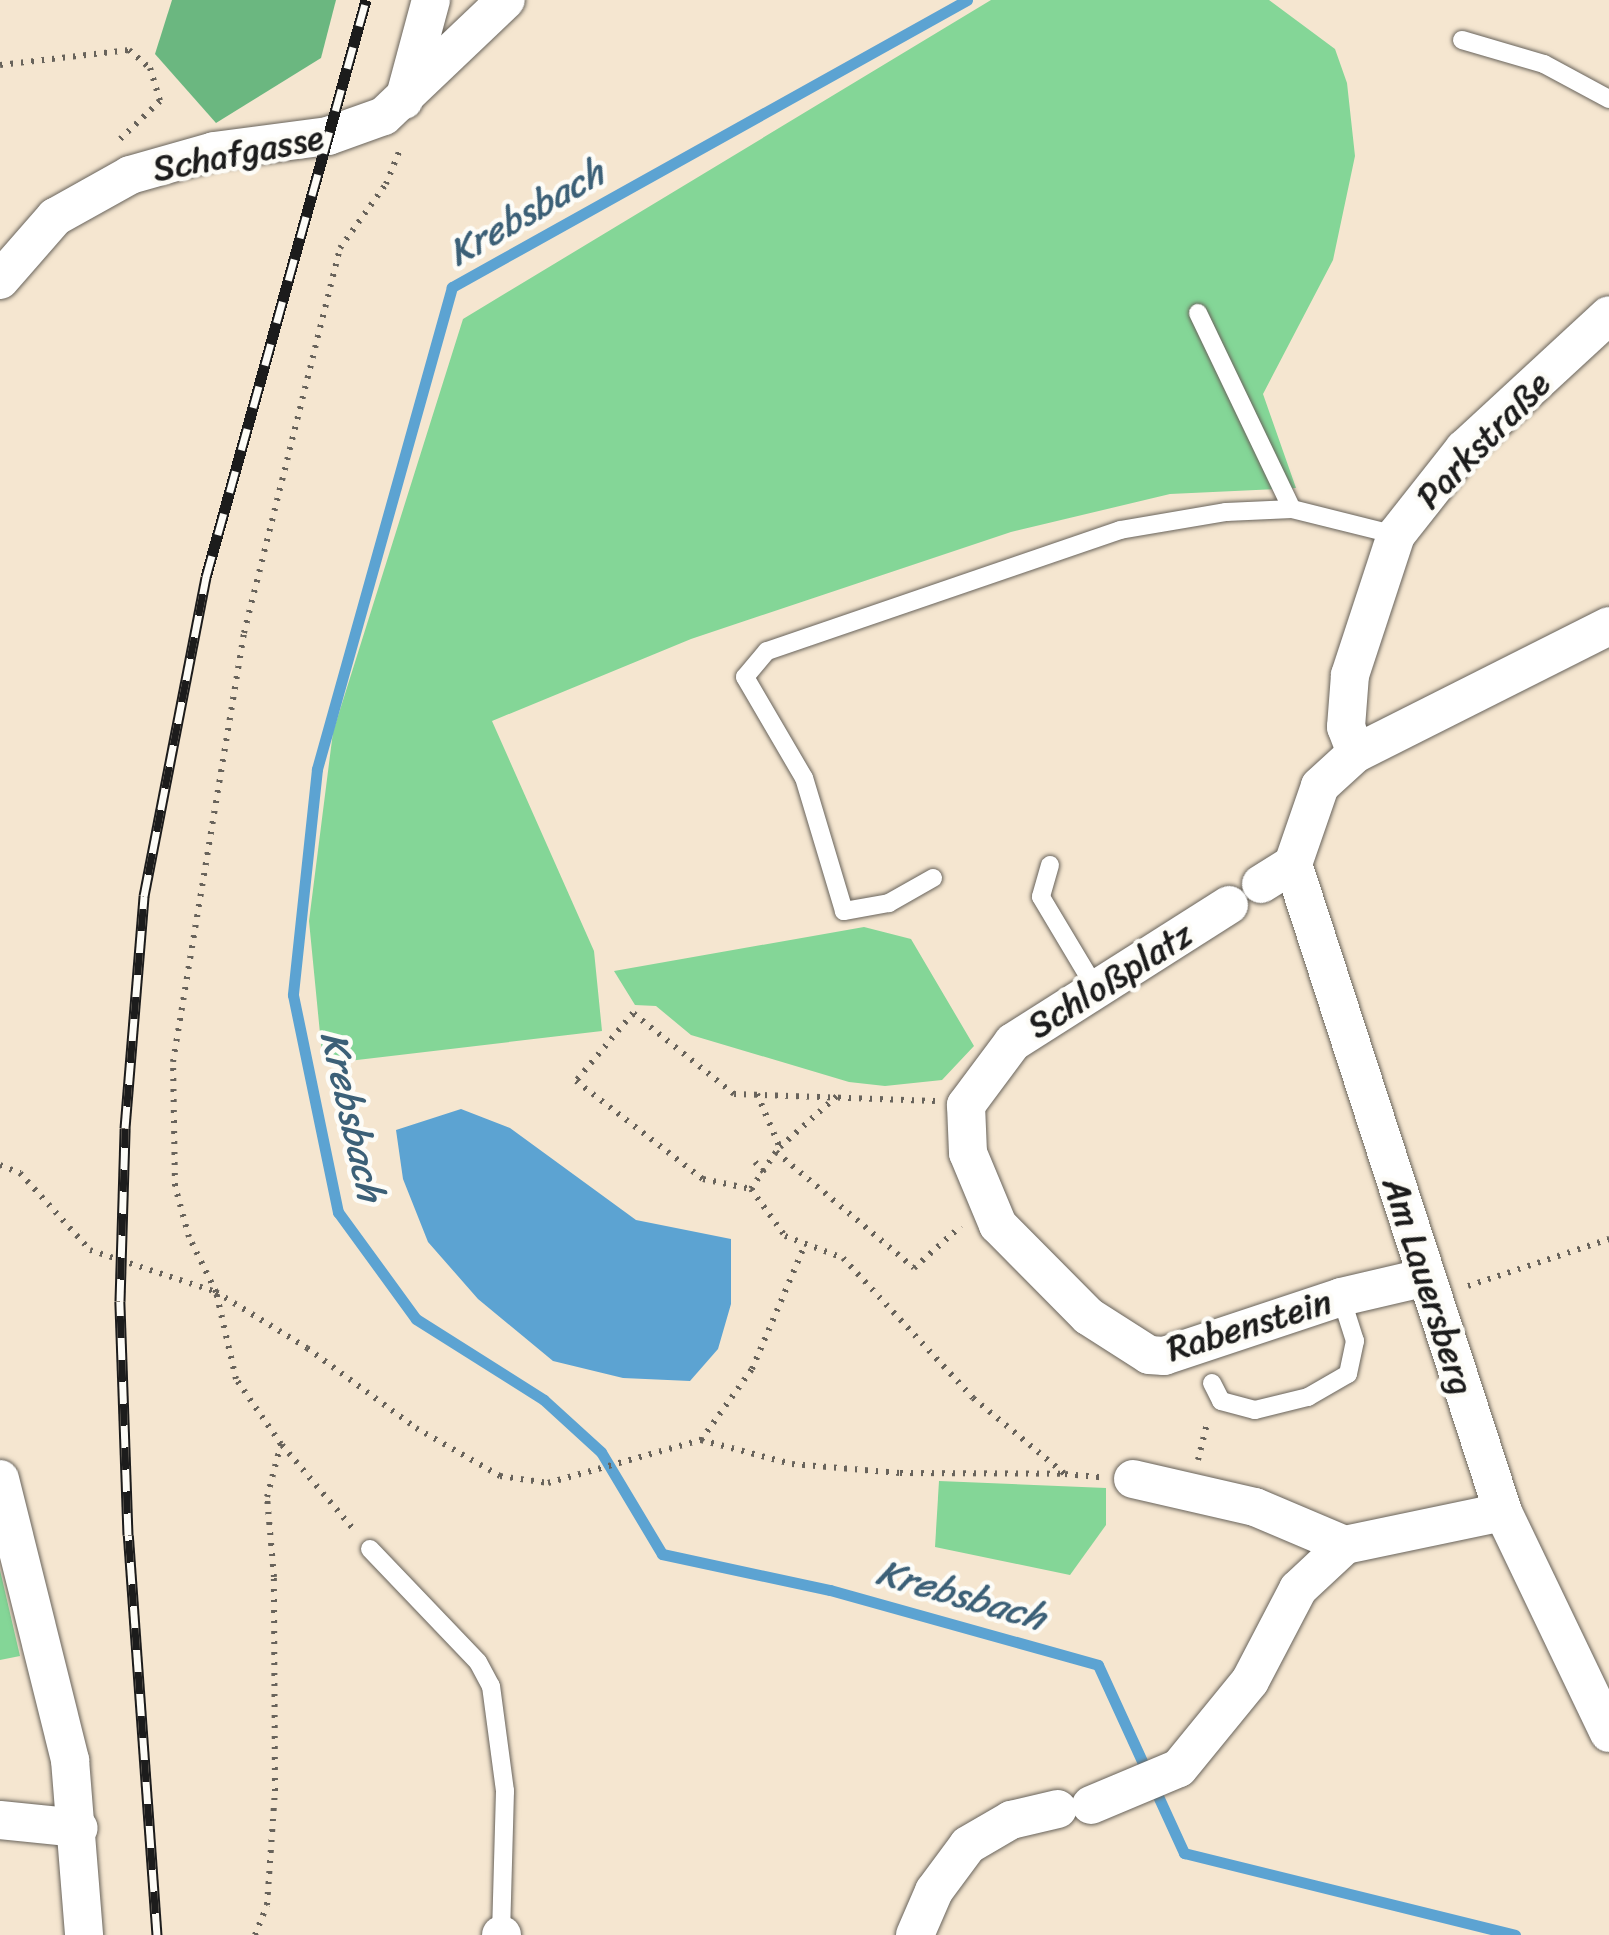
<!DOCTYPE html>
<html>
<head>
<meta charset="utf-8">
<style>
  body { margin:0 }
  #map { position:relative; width:1609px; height:1935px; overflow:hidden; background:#f5e6d0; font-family:Sriracha,sans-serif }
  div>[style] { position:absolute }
  .green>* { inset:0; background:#84d697 }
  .forest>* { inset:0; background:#6bb780 }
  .water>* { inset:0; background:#5ca3d2 }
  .stream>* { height:11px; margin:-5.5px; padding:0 5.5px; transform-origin:5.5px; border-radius:5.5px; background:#5ca3d2 }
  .path>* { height:6px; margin-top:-3px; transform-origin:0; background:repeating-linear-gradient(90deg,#68635b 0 2.5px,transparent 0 10.5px) }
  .roads { filter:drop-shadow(0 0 2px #68635b) drop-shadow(0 0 2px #68635b) }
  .lane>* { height:18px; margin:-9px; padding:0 9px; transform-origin:9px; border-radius:9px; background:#fff }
  .street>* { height:38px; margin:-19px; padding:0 19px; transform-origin:19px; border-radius:19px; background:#fff }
  .rail>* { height:11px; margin-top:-5.5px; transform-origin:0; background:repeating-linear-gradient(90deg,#fdfcf7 0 22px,#1c1c1c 0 44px); box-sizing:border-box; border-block:2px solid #1c1c1c }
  span { translate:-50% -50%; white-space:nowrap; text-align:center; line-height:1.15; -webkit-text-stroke:9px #fdfcf7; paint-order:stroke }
  .street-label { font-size:35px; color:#1c1c1c }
  .water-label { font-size:38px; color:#3c6077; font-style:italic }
</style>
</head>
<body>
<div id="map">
  <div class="green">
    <div style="clip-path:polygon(991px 0,1269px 0,1335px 49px,1347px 83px,1355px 156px,1333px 260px,1263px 394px,1296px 488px,1170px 494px,1011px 532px,691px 639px,492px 721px,594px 951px,602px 1031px,323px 1064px,309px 921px,333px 732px,463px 319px)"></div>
    <div style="clip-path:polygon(864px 927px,911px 939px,974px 1046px,942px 1080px,885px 1086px,849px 1082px,691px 1035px,656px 1006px,635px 1005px,614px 971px)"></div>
    <div style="clip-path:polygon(939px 1481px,1106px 1488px,1106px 1525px,1070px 1575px,935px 1547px)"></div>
    <div style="clip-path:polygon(0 1570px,20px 1656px,0 1660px)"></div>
  </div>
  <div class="forest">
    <div style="clip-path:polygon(172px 0,336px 0,321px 58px,216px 123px,155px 54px)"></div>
  </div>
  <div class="water">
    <div style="clip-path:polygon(461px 1109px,510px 1128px,636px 1220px,731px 1239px,731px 1304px,718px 1349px,690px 1381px,623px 1378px,553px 1361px,478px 1299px,428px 1242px,403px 1179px,396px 1130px)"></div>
  </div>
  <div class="stream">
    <div style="left:967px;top:0;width:590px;rotate:150.87deg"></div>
    <div style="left:452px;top:287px;width:501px;rotate:105.65deg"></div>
    <div style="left:317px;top:769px;width:227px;rotate:96.1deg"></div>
    <div style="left:293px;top:995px;width:222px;rotate:78.3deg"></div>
    <div style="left:338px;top:1212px;width:132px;rotate:53.9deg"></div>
    <div style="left:416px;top:1319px;width:151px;rotate:32.3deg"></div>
    <div style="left:544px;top:1400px;width:77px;rotate:42.4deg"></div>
    <div style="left:601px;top:1452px;width:119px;rotate:59.1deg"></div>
    <div style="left:662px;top:1554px;width:172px;rotate:12.1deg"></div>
    <div style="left:830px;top:1590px;width:278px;rotate:15.6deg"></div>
    <div style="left:1098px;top:1665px;width:207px;rotate:65.4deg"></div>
    <div style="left:1184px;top:1853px;width:341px;rotate:13.9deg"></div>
  </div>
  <div class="path">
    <div style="left:0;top:65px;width:130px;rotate:-6.6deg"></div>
    <div style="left:129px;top:50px;width:28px;rotate:41deg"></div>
    <div style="left:150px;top:68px;width:34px;rotate:73deg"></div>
    <div style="left:160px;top:101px;width:57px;rotate:136.4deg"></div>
    <div style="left:757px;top:1094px;width:59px;rotate:66.9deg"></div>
    <div style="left:935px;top:1101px;width:201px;rotate:-178deg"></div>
    <div style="left:734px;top:1094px;width:129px;rotate:-141.3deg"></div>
    <div style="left:633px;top:1013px;width:89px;rotate:130deg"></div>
    <div style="left:576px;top:1081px;width:160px;rotate:37.7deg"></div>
    <div style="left:703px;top:1179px;width:49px;rotate:11.8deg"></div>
    <div style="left:751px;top:1189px;width:58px;rotate:54.1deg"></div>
    <div style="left:785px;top:1236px;width:62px;rotate:20.8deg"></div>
    <div style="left:843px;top:1258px;width:191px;rotate:47.1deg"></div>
    <div style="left:973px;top:1398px;width:119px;rotate:39.6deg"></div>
    <div style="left:1065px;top:1474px;width:36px;rotate:5deg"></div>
    <div style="left:780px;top:1147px;width:76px;rotate:-41.8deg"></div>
    <div style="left:755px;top:1162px;width:13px;rotate:48deg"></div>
    <div style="left:0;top:1165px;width:22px;rotate:22deg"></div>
    <div style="left:20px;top:1173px;width:104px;rotate:47.7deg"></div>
    <div style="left:90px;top:1250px;width:133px;rotate:18.4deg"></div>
    <div style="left:216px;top:1292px;width:107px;rotate:31.6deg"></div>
    <div style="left:307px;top:1348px;width:135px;rotate:36.3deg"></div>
    <div style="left:416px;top:1428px;width:97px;rotate:29.7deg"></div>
    <div style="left:500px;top:1476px;width:49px;rotate:8.3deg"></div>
    <div style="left:548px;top:1483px;width:159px;rotate:-15.7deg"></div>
    <div style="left:701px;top:1440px;width:87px;rotate:-54.3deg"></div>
    <div style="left:752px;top:1369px;width:133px;rotate:-66.9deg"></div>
    <div style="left:751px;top:1189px;width:45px;rotate:-56deg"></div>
    <div style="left:776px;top:1152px;width:180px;rotate:40deg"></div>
    <div style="left:914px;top:1268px;width:63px;rotate:-41.8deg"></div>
    <div style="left:1468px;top:1286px;width:149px;rotate:-18.4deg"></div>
    <div style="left:701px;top:1440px;width:94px;rotate:14.8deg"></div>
    <div style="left:792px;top:1464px;width:108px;rotate:4.8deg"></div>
    <div style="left:900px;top:1473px;width:164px;rotate:0.3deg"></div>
    <div style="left:282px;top:1445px;width:111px;rotate:49.7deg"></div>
    <div style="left:1198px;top:1460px;width:41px;rotate:-76deg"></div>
    <div style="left:255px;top:1935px;width:32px;rotate:-68deg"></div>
    <div style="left:267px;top:1905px;width:114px;rotate:-86deg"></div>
    <div style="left:275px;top:1791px;width:214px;rotate:-90.3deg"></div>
    <div style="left:274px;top:1577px;width:80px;rotate:-95deg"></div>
    <div style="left:267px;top:1497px;width:55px;rotate:-75.2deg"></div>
    <div style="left:281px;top:1444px;width:79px;rotate:-124.7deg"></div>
    <div style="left:236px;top:1379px;width:89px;rotate:-102.9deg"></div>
    <div style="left:216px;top:1292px;width:61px;rotate:-116.1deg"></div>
    <div style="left:189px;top:1237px;width:53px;rotate:-105.4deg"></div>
    <div style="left:175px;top:1186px;width:124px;rotate:-90.9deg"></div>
    <div style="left:173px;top:1062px;width:435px;rotate:-80.6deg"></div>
    <div style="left:244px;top:633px;width:397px;rotate:-76deg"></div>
    <div style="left:340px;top:248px;width:79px;rotate:-54.3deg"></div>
    <div style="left:386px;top:184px;width:38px;rotate:-68deg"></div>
  </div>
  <div class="roads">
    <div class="lane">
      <div style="left:1462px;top:40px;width:85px;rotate:16.3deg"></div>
      <div style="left:1544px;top:64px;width:74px;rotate:28.3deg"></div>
      <div style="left:1198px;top:313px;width:217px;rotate:64.4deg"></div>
      <div style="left:1050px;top:865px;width:33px;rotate:106deg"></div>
      <div style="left:1041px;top:897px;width:107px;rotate:59.1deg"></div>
      <div style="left:933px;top:878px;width:51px;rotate:150.4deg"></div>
      <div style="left:889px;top:903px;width:46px;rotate:169.9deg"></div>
      <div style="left:844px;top:911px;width:139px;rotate:-106.7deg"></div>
      <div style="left:804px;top:778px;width:117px;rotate:-120.3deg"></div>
      <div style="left:745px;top:677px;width:34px;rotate:-50deg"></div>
      <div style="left:767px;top:651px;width:373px;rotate:-18.9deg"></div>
      <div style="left:1120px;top:530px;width:108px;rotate:-9.6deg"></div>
      <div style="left:1226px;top:512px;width:66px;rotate:-2.6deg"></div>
      <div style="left:1292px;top:509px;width:107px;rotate:14deg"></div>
      <div style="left:1212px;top:1383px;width:20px;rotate:63deg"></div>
      <div style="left:1221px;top:1401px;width:35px;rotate:15deg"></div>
      <div style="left:1255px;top:1410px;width:55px;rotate:-13.8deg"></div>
      <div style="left:1308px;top:1397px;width:46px;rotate:-29.9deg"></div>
      <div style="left:1348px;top:1374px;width:34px;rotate:-78deg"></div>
      <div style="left:1355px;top:1341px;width:46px;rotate:-107.7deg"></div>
      <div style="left:370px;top:1549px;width:156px;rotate:46.3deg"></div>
      <div style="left:478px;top:1662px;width:27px;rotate:62deg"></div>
      <div style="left:491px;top:1686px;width:106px;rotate:82.4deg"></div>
      <div style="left:505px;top:1791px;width:144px;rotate:91.6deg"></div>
    </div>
    <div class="street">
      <div style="left:404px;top:100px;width:104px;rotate:-74.9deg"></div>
      <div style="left:0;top:280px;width:84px;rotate:-48.9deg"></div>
      <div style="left:55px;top:217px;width:86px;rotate:-29.2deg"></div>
      <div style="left:130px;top:175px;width:87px;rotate:-15.9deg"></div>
      <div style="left:214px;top:151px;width:115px;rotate:-7.5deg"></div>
      <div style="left:328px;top:136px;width:59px;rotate:-19.7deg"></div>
      <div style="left:384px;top:116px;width:168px;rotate:-43.6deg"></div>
      <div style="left:1609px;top:626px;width:283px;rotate:153.3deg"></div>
      <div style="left:1356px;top:753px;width:49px;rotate:137.5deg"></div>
      <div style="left:1320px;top:786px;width:83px;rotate:109.1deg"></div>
      <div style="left:1293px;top:864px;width:681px;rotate:72.04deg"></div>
      <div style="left:1503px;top:1512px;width:245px;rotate:64.4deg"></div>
      <div style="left:1356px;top:753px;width:28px;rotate:-111deg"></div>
      <div style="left:1346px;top:727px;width:52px;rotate:-85.6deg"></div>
      <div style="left:1350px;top:675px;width:147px;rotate:-71.8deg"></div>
      <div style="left:1396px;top:535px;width:110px;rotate:-51.7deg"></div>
      <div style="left:1464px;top:449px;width:197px;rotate:-42.7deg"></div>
      <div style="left:1261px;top:884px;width:38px;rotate:-32deg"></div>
      <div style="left:1229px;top:905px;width:256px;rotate:147.6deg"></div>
      <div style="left:1013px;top:1042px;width:79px;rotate:126.7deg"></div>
      <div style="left:966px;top:1105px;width:48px;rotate:87.6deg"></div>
      <div style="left:968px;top:1153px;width:78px;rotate:67.4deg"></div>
      <div style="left:998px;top:1225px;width:128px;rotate:45.3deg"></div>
      <div style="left:1088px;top:1316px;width:72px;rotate:32.6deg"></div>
      <div style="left:1149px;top:1355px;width:15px;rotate:4deg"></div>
      <div style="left:1164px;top:1356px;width:187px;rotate:-18.4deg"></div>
      <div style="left:1341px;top:1297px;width:88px;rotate:-13.1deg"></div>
      <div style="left:0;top:1479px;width:290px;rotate:76deg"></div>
      <div style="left:70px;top:1760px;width:176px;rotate:85.4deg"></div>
      <div style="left:1133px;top:1479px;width:125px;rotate:12.9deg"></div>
      <div style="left:1255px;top:1507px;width:98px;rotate:22.9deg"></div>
      <div style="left:1091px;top:1805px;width:95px;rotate:-22.8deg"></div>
      <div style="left:1179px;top:1768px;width:112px;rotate:-50.8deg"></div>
      <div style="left:1250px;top:1681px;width:104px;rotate:-62.4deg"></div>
      <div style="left:1298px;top:1589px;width:64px;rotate:-43.1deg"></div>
      <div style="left:1345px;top:1545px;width:161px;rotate:-11.8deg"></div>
      <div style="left:0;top:1820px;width:79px;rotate:5.8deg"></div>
      <div style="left:501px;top:1935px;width:1px"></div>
      <div style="left:915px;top:1935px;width:48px;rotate:-66.6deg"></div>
      <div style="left:934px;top:1891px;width:57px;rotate:-53.5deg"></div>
      <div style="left:968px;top:1845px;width:50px;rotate:-30.2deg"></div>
      <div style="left:1011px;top:1820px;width:48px;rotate:-13.2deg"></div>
    </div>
  </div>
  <div class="rail">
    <div style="left:157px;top:1935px;width:401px;rotate:-94.1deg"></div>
    <div style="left:128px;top:1535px;width:234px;rotate:-92deg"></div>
    <div style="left:120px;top:1301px;width:173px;rotate:-88.3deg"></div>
    <div style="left:125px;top:1128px;width:233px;rotate:-85.3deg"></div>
    <div style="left:144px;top:896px;width:325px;rotate:-79deg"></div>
    <div style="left:206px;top:577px;width:599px;rotate:-74.5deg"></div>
  </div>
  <div class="street-label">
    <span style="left:238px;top:153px;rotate:-11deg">Schafgasse</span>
    <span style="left:1483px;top:440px;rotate:-46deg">Parkstraße</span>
    <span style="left:1110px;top:980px;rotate:-32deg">Schloßplatz</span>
    <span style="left:1429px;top:1286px;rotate:72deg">Am Lauersberg</span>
    <span style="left:1249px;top:1325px;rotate:-17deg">Rabenstein</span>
  </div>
  <div class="water-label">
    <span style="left:526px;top:213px;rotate:-30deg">Krebsbach</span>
    <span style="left:352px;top:1116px;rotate:77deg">Krebsbach</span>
    <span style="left:961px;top:1595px;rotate:16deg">Krebsbach</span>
  </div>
</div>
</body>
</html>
